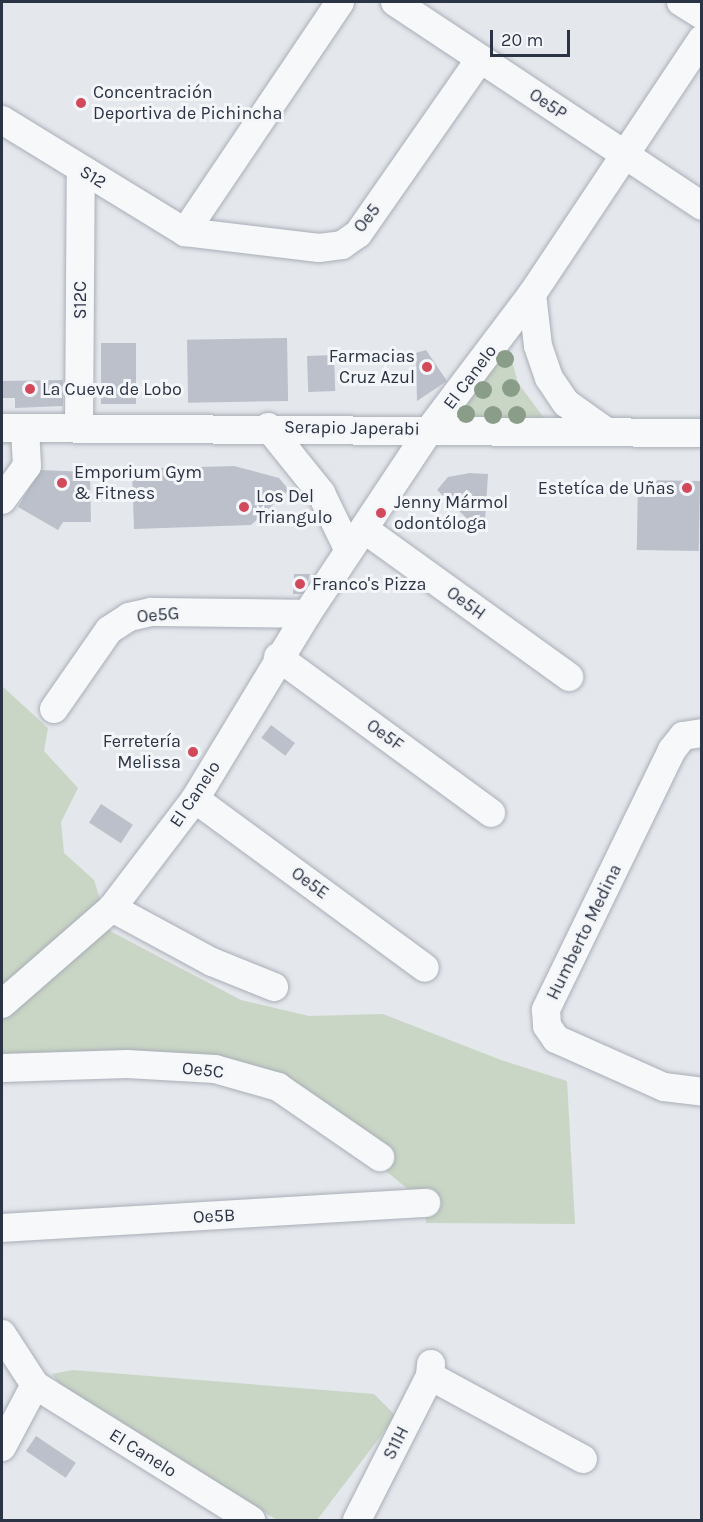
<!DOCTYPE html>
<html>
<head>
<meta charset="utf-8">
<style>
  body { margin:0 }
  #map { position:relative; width:703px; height:1522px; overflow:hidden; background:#e4e7ec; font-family:Karla,sans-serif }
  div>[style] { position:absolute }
  .green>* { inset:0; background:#c9d6c5 }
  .building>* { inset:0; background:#bbc0ca; transform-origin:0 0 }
  .roads { filter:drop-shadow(0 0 2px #a9aeb7) drop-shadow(0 0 2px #a9aeb7) }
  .minor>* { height:28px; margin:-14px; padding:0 14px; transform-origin:14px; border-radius:14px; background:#f7f8fa }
  .trees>* { width:18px; height:18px; margin:-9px; border-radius:50%; background:#899d89 }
  .dots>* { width:16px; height:16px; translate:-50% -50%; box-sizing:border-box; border:3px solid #f4f6f9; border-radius:50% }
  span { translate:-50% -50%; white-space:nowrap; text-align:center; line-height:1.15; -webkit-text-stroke:6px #f4f6f9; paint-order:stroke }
  .poi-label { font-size:18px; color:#2b3445 }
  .left { translate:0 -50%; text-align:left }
  .right { translate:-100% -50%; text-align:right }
  .street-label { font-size:18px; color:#2b3445 }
  .frame { position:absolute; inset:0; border:3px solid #2b3445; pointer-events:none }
  .scale { position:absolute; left:490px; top:30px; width:80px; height:27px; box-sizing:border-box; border:3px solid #2b3445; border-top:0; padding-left:8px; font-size:18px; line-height:21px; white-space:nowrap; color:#2b3445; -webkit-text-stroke:4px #f4f6f9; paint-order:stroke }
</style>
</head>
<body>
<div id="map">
  <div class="green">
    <div style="clip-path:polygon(508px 345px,518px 383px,544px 418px,455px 419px)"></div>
    <div style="clip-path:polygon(2px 686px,48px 728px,44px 751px,78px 788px,61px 822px,64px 853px,94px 880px,110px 931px,241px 1000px,309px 1016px,383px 1014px,501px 1060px,567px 1081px,575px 1224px,426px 1223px,425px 1203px,280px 1085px,2px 1056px)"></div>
    <div style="clip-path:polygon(73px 1370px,374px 1394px,396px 1416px,317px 1520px,277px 1520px,67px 1394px,52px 1374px)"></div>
  </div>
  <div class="building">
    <div style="left:287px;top:338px;width:63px;height:100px;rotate:89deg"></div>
    <div style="left:101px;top:343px;width:35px;height:61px"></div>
    <div style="clip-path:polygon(426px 350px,447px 381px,417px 401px,416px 353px)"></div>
    <div style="left:334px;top:355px;width:36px;height:27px;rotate:88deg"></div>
    <div style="clip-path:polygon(63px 380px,63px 406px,15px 408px,15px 398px,2px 398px,2px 381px)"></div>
    <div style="clip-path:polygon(234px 466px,279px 478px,289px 490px,251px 525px,134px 529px,132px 469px)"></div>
    <div style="clip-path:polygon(39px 470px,90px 472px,91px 522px,63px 522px,58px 530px,18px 507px)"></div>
    <div style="clip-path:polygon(470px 473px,488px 474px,485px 521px,478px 529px,437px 490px,448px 477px)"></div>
    <div style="left:638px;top:480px;width:62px;height:70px;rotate:1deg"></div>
    <div style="clip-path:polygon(294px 574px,310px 574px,304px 594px,293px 594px)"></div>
    <div style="left:271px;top:725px;width:30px;height:16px;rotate:37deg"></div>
    <div style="left:192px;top:744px;width:11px;height:12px;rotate:34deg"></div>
    <div style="left:101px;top:804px;width:38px;height:22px;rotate:33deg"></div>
    <div style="left:36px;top:1436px;width:48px;height:18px;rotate:34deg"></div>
  </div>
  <div class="roads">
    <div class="minor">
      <div style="left:395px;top:2px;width:369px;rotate:33.6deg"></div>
      <div style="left:681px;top:2px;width:25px;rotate:32deg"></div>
      <div style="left:2px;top:120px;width:215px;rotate:31.5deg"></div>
      <div style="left:185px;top:232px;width:135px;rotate:6.8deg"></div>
      <div style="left:319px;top:248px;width:23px;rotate:-7deg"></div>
      <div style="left:342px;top:245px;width:19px;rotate:-35deg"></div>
      <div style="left:358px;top:234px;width:213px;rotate:-55.1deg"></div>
      <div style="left:185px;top:232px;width:277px;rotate:-56deg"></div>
      <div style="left:532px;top:294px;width:52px;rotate:83.4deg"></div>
      <div style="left:538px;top:346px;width:34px;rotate:71deg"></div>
      <div style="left:549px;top:378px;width:30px;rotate:56deg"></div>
      <div style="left:566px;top:403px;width:47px;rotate:35.4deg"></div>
      <div style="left:268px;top:427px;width:85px;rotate:51.2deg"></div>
      <div style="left:321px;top:493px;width:64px;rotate:64.2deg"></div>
      <div style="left:2px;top:428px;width:700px;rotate:0.41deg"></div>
      <div style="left:79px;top:429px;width:259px;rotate:-89.6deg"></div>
      <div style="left:2px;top:500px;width:42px;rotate:-53.7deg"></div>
      <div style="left:27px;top:466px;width:38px;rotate:-93deg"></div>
      <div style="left:364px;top:529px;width:253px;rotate:35.8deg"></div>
      <div style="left:278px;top:657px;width:264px;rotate:36.2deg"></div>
      <div style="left:54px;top:709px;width:96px;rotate:-55.2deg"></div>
      <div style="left:109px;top:630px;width:24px;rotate:-33deg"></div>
      <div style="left:129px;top:617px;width:23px;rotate:-13deg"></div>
      <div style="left:151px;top:612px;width:156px;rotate:0.7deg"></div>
      <div style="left:702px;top:733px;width:19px;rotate:171deg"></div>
      <div style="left:683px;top:736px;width:18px;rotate:128deg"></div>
      <div style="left:672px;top:750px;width:289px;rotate:115.9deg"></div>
      <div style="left:546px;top:1010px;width:16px;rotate:86deg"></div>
      <div style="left:547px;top:1026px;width:16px;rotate:55deg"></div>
      <div style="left:556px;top:1039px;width:118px;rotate:24deg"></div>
      <div style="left:664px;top:1087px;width:38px;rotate:7deg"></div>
      <div style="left:195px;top:799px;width:285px;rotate:36.3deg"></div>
      <div style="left:112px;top:908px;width:114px;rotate:28.4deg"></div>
      <div style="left:212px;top:962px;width:67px;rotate:22deg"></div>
      <div style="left:2px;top:1004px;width:146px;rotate:-41.1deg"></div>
      <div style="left:112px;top:908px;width:137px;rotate:-52.7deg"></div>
      <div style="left:195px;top:799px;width:216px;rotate:-58.8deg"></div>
      <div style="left:307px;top:614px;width:222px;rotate:-56.4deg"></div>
      <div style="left:430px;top:429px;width:169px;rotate:-52.9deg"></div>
      <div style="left:532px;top:294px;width:306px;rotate:-56.3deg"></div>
      <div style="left:2px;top:1068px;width:125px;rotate:-1.8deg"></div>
      <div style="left:127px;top:1064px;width:88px;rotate:3.3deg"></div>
      <div style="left:215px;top:1069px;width:66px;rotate:15.9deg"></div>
      <div style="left:278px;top:1087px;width:124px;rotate:34.5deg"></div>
      <div style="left:2px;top:1228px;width:425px;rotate:-3.4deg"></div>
      <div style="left:2px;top:1334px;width:61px;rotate:57.1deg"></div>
      <div style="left:35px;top:1385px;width:255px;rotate:32deg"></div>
      <div style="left:430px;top:1376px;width:174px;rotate:28.5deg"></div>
      <div style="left:2px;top:1447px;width:70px;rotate:-62deg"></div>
      <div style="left:357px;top:1520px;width:161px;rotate:-63.1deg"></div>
      <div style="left:430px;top:1376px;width:12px;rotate:-85deg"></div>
    </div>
  </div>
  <div class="trees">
    <div style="left:505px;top:359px"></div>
    <div style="left:511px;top:388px"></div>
    <div style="left:483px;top:390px"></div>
    <div style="left:466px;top:414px"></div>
    <div style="left:493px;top:415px"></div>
    <div style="left:517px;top:415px"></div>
  </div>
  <div class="dots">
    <div style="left:81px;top:103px;background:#d1495b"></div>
    <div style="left:427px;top:367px;background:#d1495b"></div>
    <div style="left:30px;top:389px;background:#d1495b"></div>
    <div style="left:62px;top:483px;background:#d1495b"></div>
    <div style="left:687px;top:488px;background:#d1495b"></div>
    <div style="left:244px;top:507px;background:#d1495b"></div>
    <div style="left:381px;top:513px;background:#d1495b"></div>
    <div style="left:300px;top:584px;background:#d1495b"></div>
    <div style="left:193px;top:752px;background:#d1495b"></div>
  </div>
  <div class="poi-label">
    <span class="left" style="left:93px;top:103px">Concentración<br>Deportiva de Pichincha</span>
    <span class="right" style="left:415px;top:367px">Farmacias<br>Cruz Azul</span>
    <span class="left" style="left:42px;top:389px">La Cueva de Lobo</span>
    <span class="left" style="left:74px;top:483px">Emporium Gym<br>&amp; Fitness</span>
    <span class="right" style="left:675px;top:488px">Estetíca de Uñas</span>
    <span class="left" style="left:256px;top:507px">Los Del<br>Triangulo</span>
    <span class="left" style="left:394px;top:513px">Jenny Mármol<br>odontóloga</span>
    <span class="left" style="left:312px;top:584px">Franco's Pizza</span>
    <span class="right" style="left:181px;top:752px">Ferretería<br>Melissa</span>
  </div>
  <div class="street-label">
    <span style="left:548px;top:104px;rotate:34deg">Oe5P</span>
    <span style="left:93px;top:177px;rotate:31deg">S12</span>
    <span style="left:367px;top:218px;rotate:-52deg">Oe5</span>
    <span style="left:80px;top:300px;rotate:-90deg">S12C</span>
    <span style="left:470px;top:377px;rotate:-53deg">El Canelo</span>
    <span style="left:352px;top:428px;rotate:1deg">Serapio Japerabi</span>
    <span style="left:466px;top:603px;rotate:36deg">Oe5H</span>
    <span style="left:158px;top:615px;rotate:-5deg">Oe5G</span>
    <span style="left:385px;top:735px;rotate:36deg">Oe5F</span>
    <span style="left:195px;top:794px;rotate:-56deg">El Canelo</span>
    <span style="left:310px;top:883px;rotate:36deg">Oe5E</span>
    <span style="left:584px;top:932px;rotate:-64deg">Humberto Medina</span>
    <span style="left:203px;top:1070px;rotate:6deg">Oe5C</span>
    <span style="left:214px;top:1216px;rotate:-3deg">Oe5B</span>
    <span style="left:396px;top:1443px;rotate:-63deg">S11H</span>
    <span style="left:143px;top:1453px;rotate:32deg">El Canelo</span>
  </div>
  <div class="frame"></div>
  <div class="scale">20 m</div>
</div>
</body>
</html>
